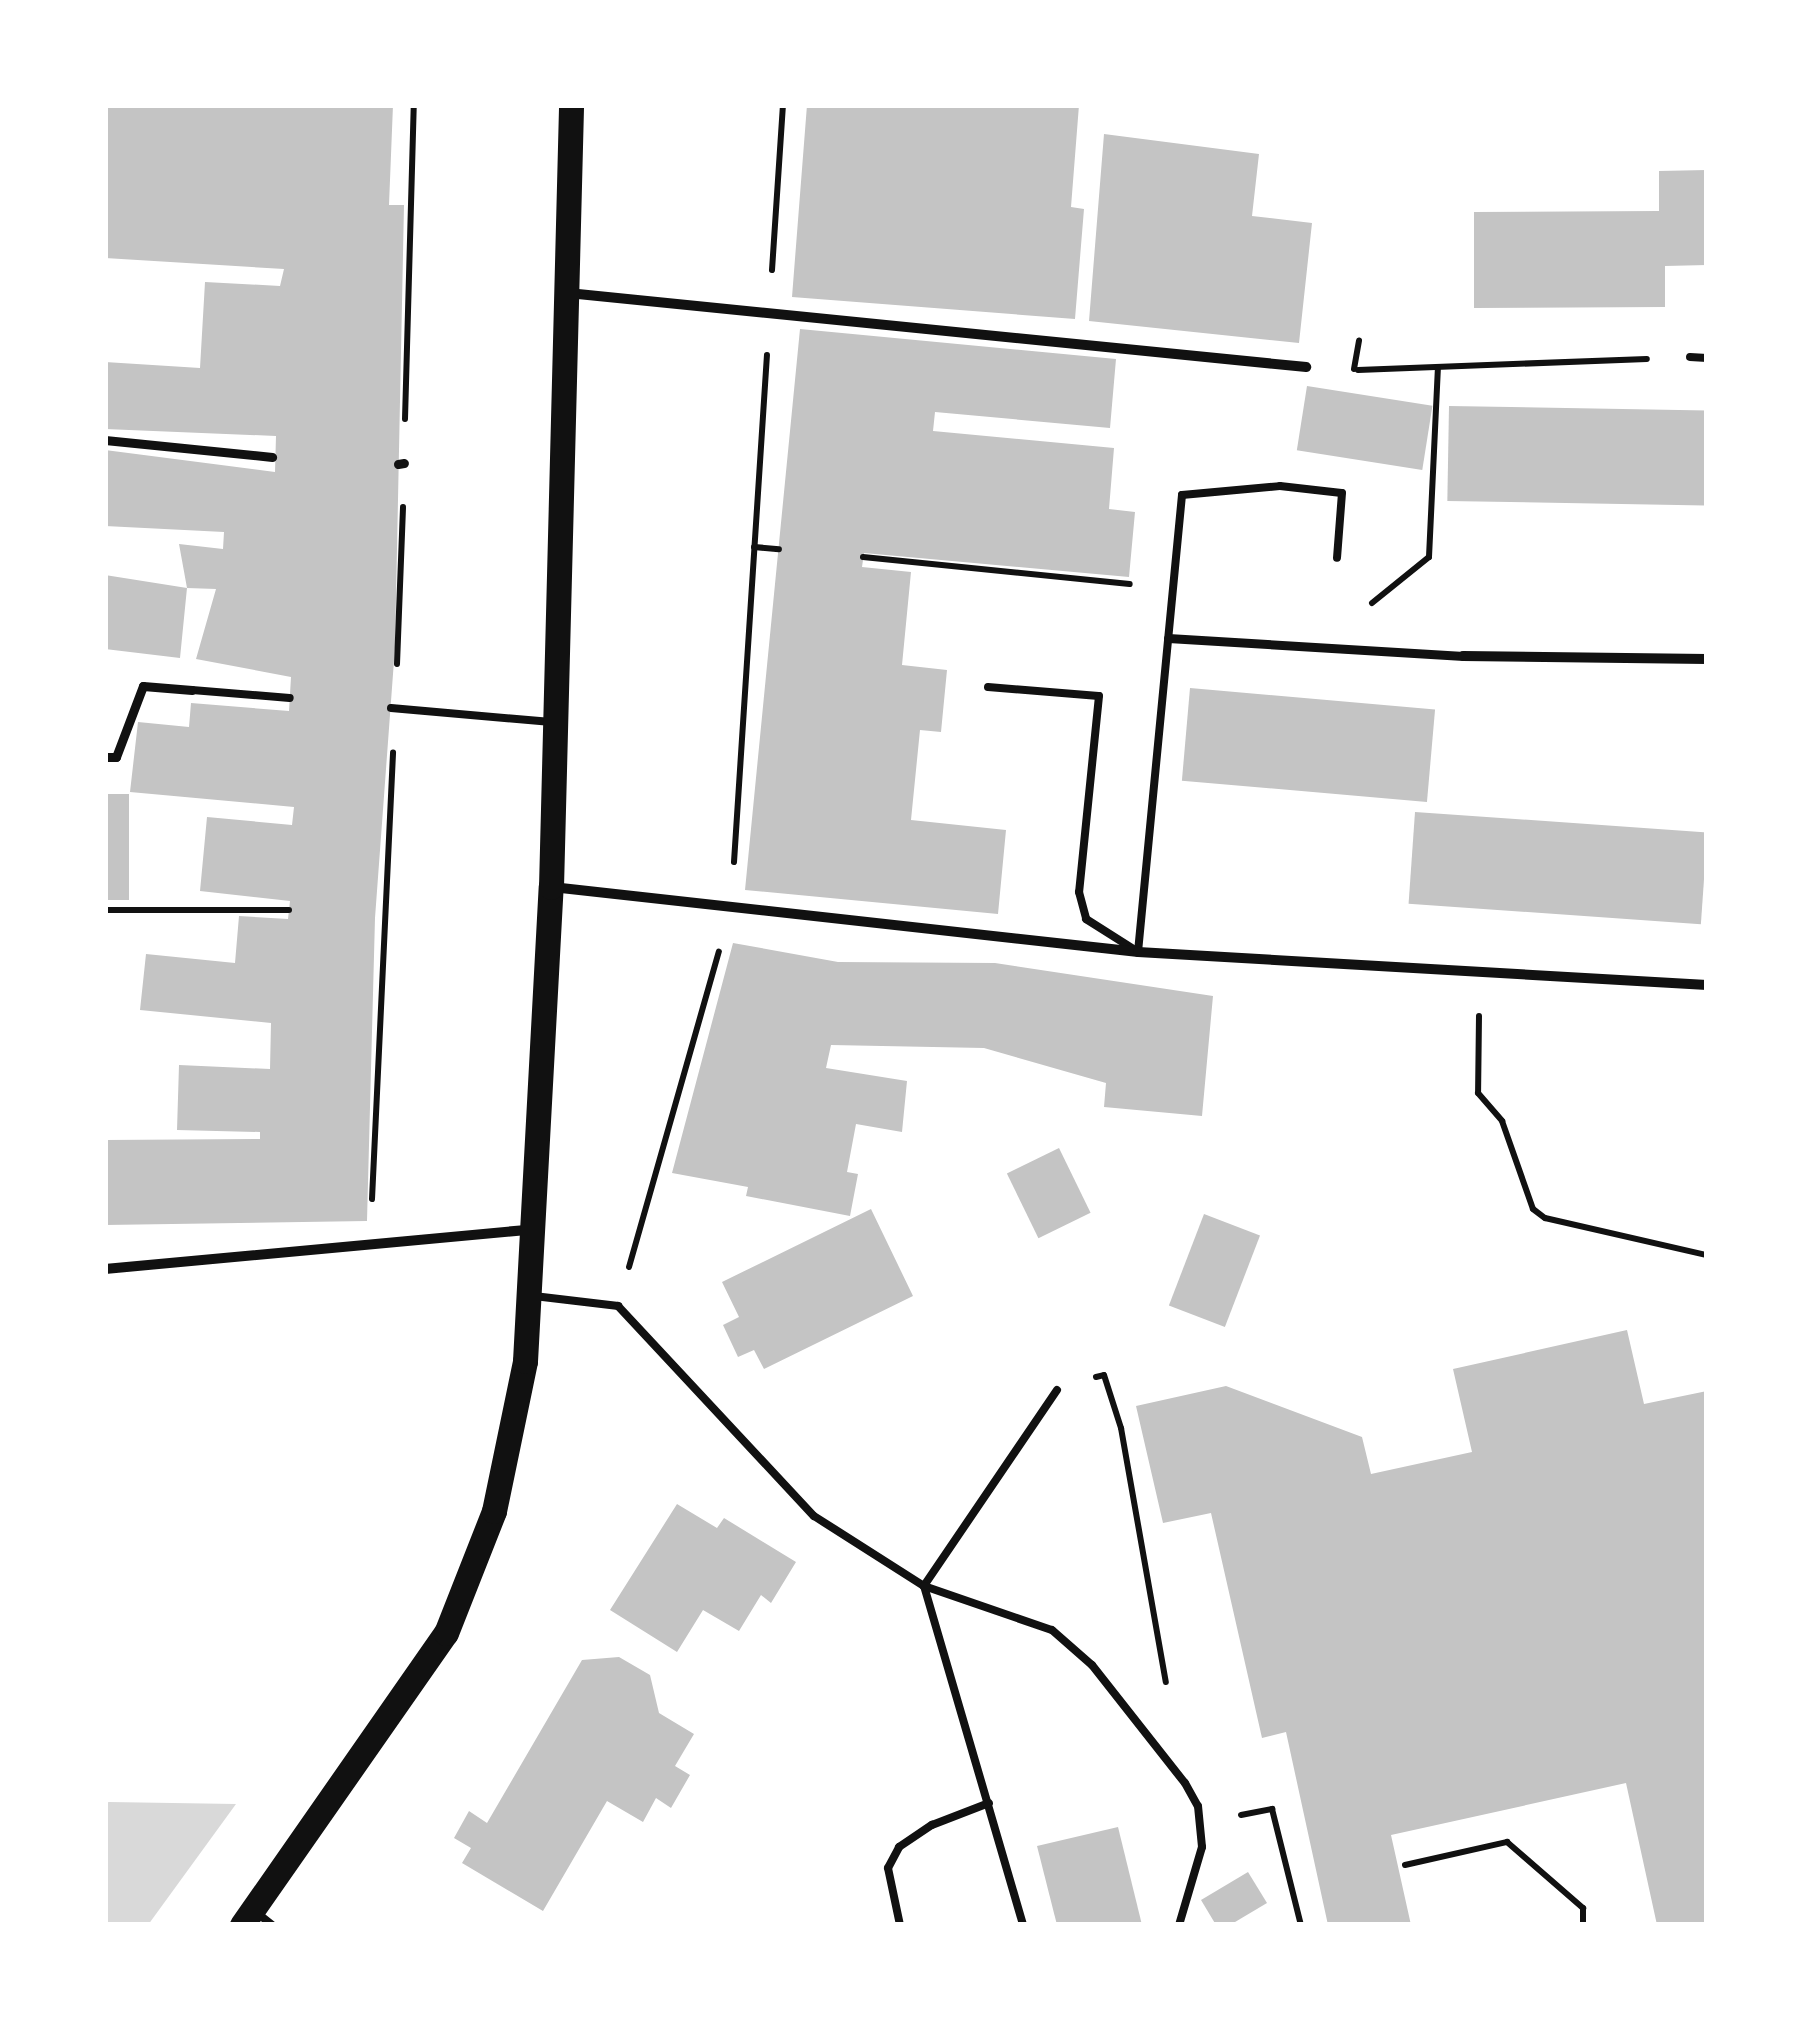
<!DOCTYPE html>
<html>
<head>
<meta charset="utf-8">
<style>
  body { margin:0 }
  #map { position:relative; width:1812px; height:2030px; overflow:hidden; background:#fff; font-family:"Roboto Serif",serif }
  div>[style] { position:absolute }
  .water>* { inset:0; background:#d9d9d9 }
  .building>* { inset:0; background:#c4c4c4; transform-origin:0 0 }
  .path>* { height:6px; margin:-3px; padding:0 3px; transform-origin:3px; border-radius:3px; background:#111 }
  .service>* { height:8px; margin:-4px; padding:0 4px; transform-origin:4px; border-radius:4px; background:#111 }
  .pedestrian>* { height:9px; margin:-4.5px; padding:0 4.5px; transform-origin:4.5px; border-radius:4.5px; background:#111 }
  .minor>* { height:10px; margin:-5px; padding:0 5px; transform-origin:5px; border-radius:5px; background:#111 }
  .primary>* { height:25px; margin:-12.5px; padding:0 12.5px; transform-origin:12.5px; border-radius:12.5px; background:#111 }
  span { translate:-50% -50%; white-space:nowrap; text-align:center; line-height:1.15; -webkit-text-stroke:10px #fff; paint-order:stroke }
  .frame { position:absolute; inset:0; border:108px solid #fff; pointer-events:none }
</style>
</head>
<body>
<div id="map">
  <div class="water">
    <div style="clip-path:polygon(105px 1803px,109px 1802px,236px 1804px,148px 1925px,105px 1925px)"></div>
  </div>
  <div class="building">
    <div style="clip-path:polygon(105px 105px,393px 105px,389px 205px,404px 205px,395px 647px,375px 918px,367px 1221px,105px 1225px,105px 1140px,260px 1139px,260px 1132px,177px 1130px,179px 1065px,270px 1069px,271px 1023px,140px 1010px,146px 954px,235px 963px,239px 916px,288px 919px,290px 901px,200px 891px,207px 817px,292px 825px,294px 807px,130px 792px,138px 722px,189px 727px,191px 703px,289px 711px,291px 677px,196px 659px,216px 589px,187px 588px,180px 658px,105px 649px,105px 575px,187px 588px,179px 544px,223px 549px,224px 532px,105px 526px,105px 450px,275px 472px,276px 436px,105px 429px,105px 362px,200px 368px,205px 282px,280px 286px,284px 269px,105px 258px)"></div>
    <div style="clip-path:polygon(807px 105px,1079px 105px,1071px 207px,1084px 209px,1075px 319px,792px 297px)"></div>
    <div style="clip-path:polygon(1104px 134px,1259px 154px,1252px 216px,1312px 223px,1299px 343px,1089px 321px)"></div>
    <div style="clip-path:polygon(1707px 170px,1707px 265px,1665px 266px,1665px 307px,1474px 308px,1474px 212px,1659px 211px,1659px 171px)"></div>
    <div style="clip-path:polygon(800px 329px,1116px 359px,1110px 428px,935px 412px,933px 431px,1114px 448px,1109px 509px,1135px 512px,1129px 577px,864px 553px,862px 567px,911px 572px,902px 665px,947px 670px,941px 732px,920px 730px,911px 820px,1006px 830px,998px 914px,745px 890px)"></div>
    <div style="left:1307px;top:386px;width:127px;height:65px;rotate:9deg"></div>
    <div style="left:1449px;top:406px;width:258px;height:95px;rotate:1deg"></div>
    <div style="left:1190px;top:688px;width:246px;height:93px;rotate:5deg"></div>
    <div style="left:105px;top:794px;width:24px;height:106px"></div>
    <div style="left:1415px;top:812px;width:293px;height:92px;rotate:4deg"></div>
    <div style="clip-path:polygon(733px 943px,838px 962px,995px 963px,1213px 996px,1202px 1116px,1104px 1107px,1106px 1083px,984px 1048px,831px 1045px,826px 1068px,907px 1081px,902px 1132px,856px 1124px,847px 1172px,858px 1174px,850px 1216px,746px 1196px,748px 1187px,672px 1173px)"></div>
    <div style="left:1059px;top:1148px;width:72px;height:58px;rotate:64deg"></div>
    <div style="clip-path:polygon(871px 1209px,913px 1296px,764px 1369px,754px 1350px,738px 1357px,723px 1325px,739px 1317px,722px 1282px)"></div>
    <div style="left:1204px;top:1214px;width:60px;height:98px;rotate:21deg"></div>
    <div style="clip-path:polygon(1627px 1330px,1644px 1404px,1707px 1391px,1707px 1925px,1657px 1925px,1626px 1783px,1391px 1835px,1411px 1925px,1328px 1925px,1286px 1732px,1262px 1738px,1211px 1513px,1163px 1523px,1136px 1406px,1226px 1386px,1362px 1437px,1371px 1474px,1472px 1452px,1453px 1369px)"></div>
    <div style="clip-path:polygon(677px 1504px,717px 1528px,724px 1518px,796px 1562px,771px 1603px,761px 1595px,739px 1631px,703px 1610px,677px 1652px,610px 1610px)"></div>
    <div style="clip-path:polygon(619px 1657px,650px 1675px,659px 1713px,694px 1734px,675px 1766px,690px 1775px,671px 1808px,656px 1798px,643px 1822px,607px 1801px,543px 1911px,462px 1863px,471px 1848px,454px 1838px,469px 1811px,487px 1823px,582px 1660px)"></div>
    <div style="clip-path:polygon(1118px 1827px,1142px 1925px,1057px 1925px,1037px 1846px)"></div>
    <div style="clip-path:polygon(1248px 1872px,1267px 1903px,1230px 1925px,1216px 1925px,1201px 1900px)"></div>
  </div>
  <div class="path">
    <div style="left:772px;top:270px;width:165px;rotate:-86.2deg"></div>
    <div style="left:1354px;top:369px;width:29px;rotate:-80deg"></div>
    <div style="left:1358px;top:370px;width:289px;rotate:-2.2deg"></div>
    <div style="left:405px;top:419px;width:314px;rotate:-88.4deg"></div>
    <div style="left:754px;top:547px;width:25px;rotate:5deg"></div>
    <div style="left:863px;top:557px;width:268px;rotate:5.8deg"></div>
    <div style="left:1372px;top:603px;width:73px;rotate:-38.9deg"></div>
    <div style="left:1429px;top:557px;width:190px;rotate:-87.3deg"></div>
    <div style="left:397px;top:664px;width:157px;rotate:-87.8deg"></div>
    <div style="left:734px;top:862px;width:508px;rotate:-86.28deg"></div>
    <div style="left:105px;top:910px;width:184px"></div>
    <div style="left:1479px;top:1016px;width:77px;rotate:90.7deg"></div>
    <div style="left:1478px;top:1093px;width:37px;rotate:49deg"></div>
    <div style="left:1502px;top:1121px;width:93px;rotate:70.6deg"></div>
    <div style="left:1533px;top:1209px;width:15px;rotate:37deg"></div>
    <div style="left:1545px;top:1218px;width:166px;rotate:12.9deg"></div>
    <div style="left:372px;top:1199px;width:447px;rotate:-87.3deg"></div>
    <div style="left:629px;top:1267px;width:328px;rotate:-74.1deg"></div>
    <div style="left:1096px;top:1377px;width:8px;rotate:-14deg"></div>
    <div style="left:1104px;top:1375px;width:56px;rotate:72.2deg"></div>
    <div style="left:1121px;top:1428px;width:258px;rotate:80deg"></div>
    <div style="left:1241px;top:1815px;width:32px;rotate:-11deg"></div>
    <div style="left:1272px;top:1809px;width:120px;rotate:76deg"></div>
    <div style="left:1405px;top:1865px;width:105px;rotate:-12.7deg"></div>
    <div style="left:1507px;top:1842px;width:101px;rotate:41deg"></div>
    <div style="left:1583px;top:1908px;width:17px;rotate:90deg"></div>
  </div>
  <div class="service">
    <div style="left:1690px;top:357px;width:17px;rotate:3deg"></div>
    <div style="left:988px;top:687px;width:111px;rotate:4.6deg"></div>
    <div style="left:1099px;top:696px;width:197px;rotate:95.8deg"></div>
    <div style="left:1079px;top:892px;width:28px;rotate:75deg"></div>
    <div style="left:1086px;top:919px;width:62px;rotate:32.4deg"></div>
    <div style="left:1138px;top:952px;width:459px;rotate:-84.5deg"></div>
    <div style="left:1182px;top:495px;width:98px;rotate:-5.2deg"></div>
    <div style="left:1280px;top:486px;width:62px;rotate:6.4deg"></div>
    <div style="left:1342px;top:493px;width:65px;rotate:94.4deg"></div>
    <div style="left:192px;top:690px;width:98px;rotate:4.7deg"></div>
    <div style="left:391px;top:708px;width:161px;rotate:5deg"></div>
    <div style="left:534px;top:1296px;width:85px;rotate:6.8deg"></div>
    <div style="left:618px;top:1306px;width:287px;rotate:47deg"></div>
    <div style="left:814px;top:1516px;width:130px;rotate:32.5deg"></div>
    <div style="left:924px;top:1586px;width:353px;rotate:73.7deg"></div>
    <div style="left:1057px;top:1390px;width:237px;rotate:124.2deg"></div>
    <div style="left:924px;top:1586px;width:135px;rotate:19deg"></div>
    <div style="left:1052px;top:1630px;width:53px;rotate:41.2deg"></div>
    <div style="left:1092px;top:1665px;width:150px;rotate:51.8deg"></div>
    <div style="left:1185px;top:1783px;width:26px;rotate:61deg"></div>
    <div style="left:1198px;top:1806px;width:41px;rotate:84.4deg"></div>
    <div style="left:1202px;top:1847px;width:81px;rotate:106.4deg"></div>
    <div style="left:256px;top:1912px;width:21px;rotate:39deg"></div>
    <div style="left:900px;top:1925px;width:58px;rotate:-101.9deg"></div>
    <div style="left:888px;top:1868px;width:24px;rotate:-62deg"></div>
    <div style="left:899px;top:1847px;width:40px;rotate:-34deg"></div>
    <div style="left:932px;top:1825px;width:61px;rotate:-21.1deg"></div>
  </div>
  <div class="pedestrian">
    <div style="left:105px;top:440px;width:168px;rotate:5.8deg"></div>
    <div style="left:398px;top:464px;width:6px;rotate:-9deg"></div>
    <div style="left:1168px;top:638px;width:296px;rotate:3.5deg"></div>
    <div style="left:105px;top:757px;width:11px"></div>
    <div style="left:116px;top:757px;width:76px;rotate:-69.2deg"></div>
    <div style="left:143px;top:686px;width:49px;rotate:4.7deg"></div>
  </div>
  <div class="minor">
    <div style="left:568px;top:293px;width:742px;rotate:5.73deg"></div>
    <div style="left:1463px;top:656px;width:244px;rotate:0.7deg"></div>
    <div style="left:552px;top:887px;width:590px;rotate:6.33deg"></div>
    <div style="left:1138px;top:952px;width:570px;rotate:3.32deg"></div>
    <div style="left:105px;top:1269px;width:426px;rotate:-5.3deg"></div>
  </div>
  <div class="primary">
    <div style="left:242px;top:1925px;width:356px;rotate:-55.1deg"></div>
    <div style="left:446px;top:1633px;width:131px;rotate:-68.5deg"></div>
    <div style="left:494px;top:1511px;width:153px;rotate:-78.3deg"></div>
    <div style="left:525px;top:1361px;width:475px;rotate:-86.9deg"></div>
    <div style="left:551px;top:887px;width:782px;rotate:-88.53deg"></div>
  </div>
  <div class="frame"></div>
</div>
</body>
</html>
